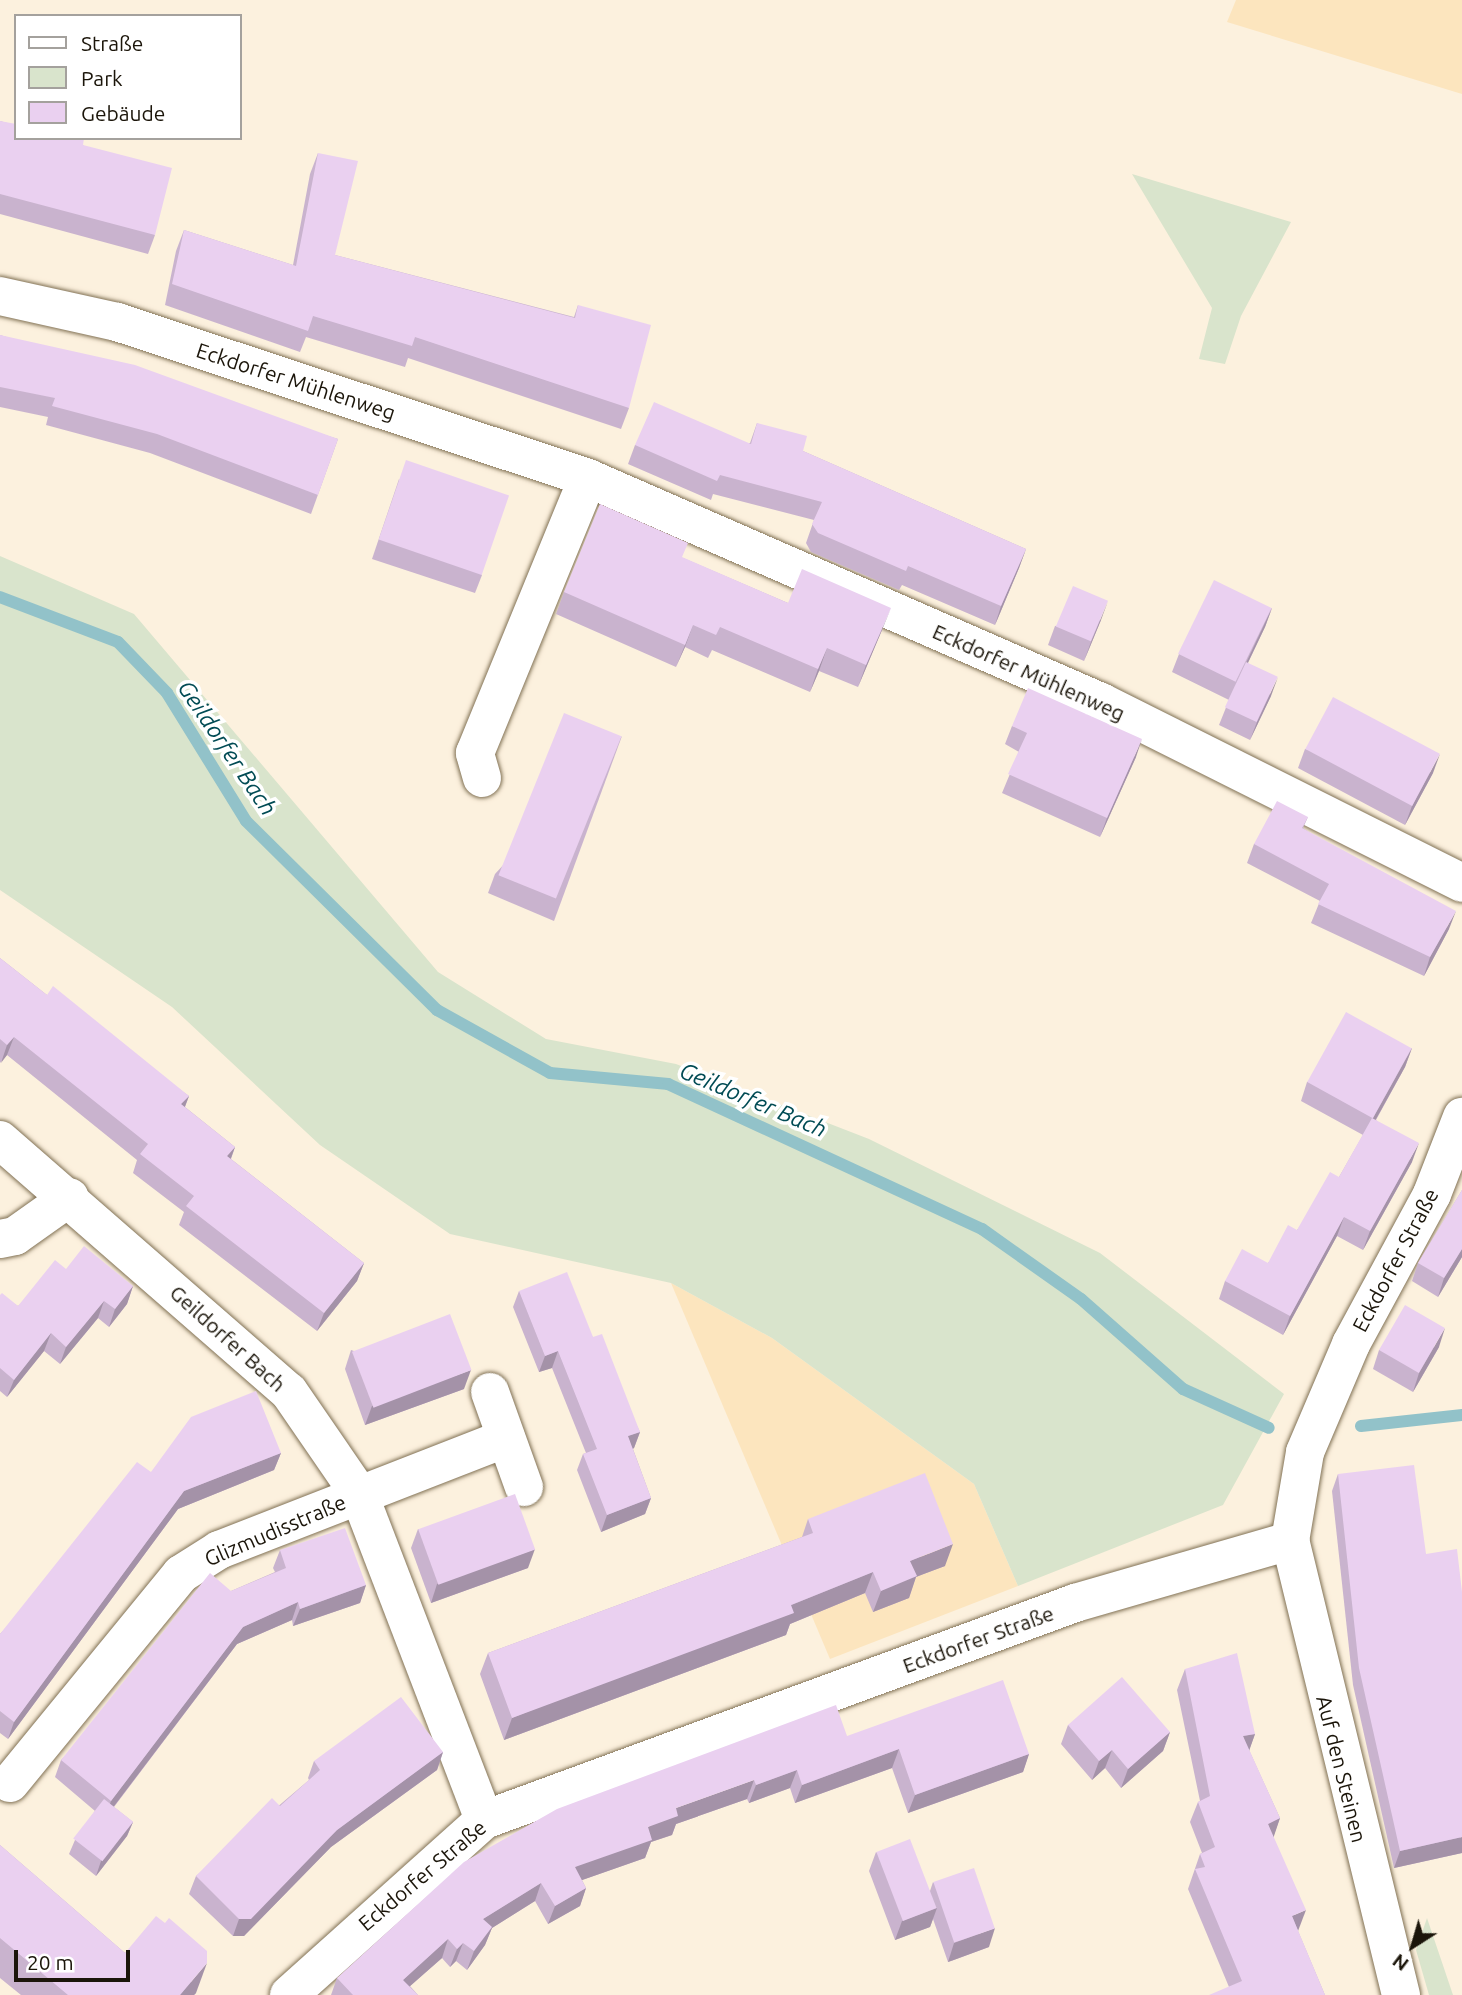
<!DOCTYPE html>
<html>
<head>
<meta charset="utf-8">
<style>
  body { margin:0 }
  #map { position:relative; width:1462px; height:1995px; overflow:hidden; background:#fcf1de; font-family:Ubuntu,sans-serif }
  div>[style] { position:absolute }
  .built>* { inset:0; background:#fce5be }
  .green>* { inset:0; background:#d9e4cc }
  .stream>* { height:12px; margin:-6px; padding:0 6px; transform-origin:6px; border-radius:6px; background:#92c2c9 }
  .roads { filter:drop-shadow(0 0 2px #817154) drop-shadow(0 0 2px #817154) }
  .minor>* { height:38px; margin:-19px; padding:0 19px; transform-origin:19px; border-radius:19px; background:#fff }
  .wall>* { inset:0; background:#c9b3ce }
  .shaded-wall>* { inset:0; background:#a492a8 }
  .building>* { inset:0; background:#ead0f0; transform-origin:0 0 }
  span { translate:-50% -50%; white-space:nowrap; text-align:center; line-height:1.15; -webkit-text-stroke:7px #fff; paint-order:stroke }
  .street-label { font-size:21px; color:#1b150a }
  .water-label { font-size:23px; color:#014b54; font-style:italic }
  .legend { position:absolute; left:14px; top:14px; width:228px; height:126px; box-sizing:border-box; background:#fff; border:2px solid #a4a19d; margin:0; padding:9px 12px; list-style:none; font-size:21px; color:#1b150a }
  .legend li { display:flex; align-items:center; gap:14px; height:35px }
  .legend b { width:35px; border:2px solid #a4a19d }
  .north { position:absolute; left:1378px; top:1911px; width:70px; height:70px; -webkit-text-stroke:5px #fff; paint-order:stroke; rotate:217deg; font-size:19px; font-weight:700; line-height:28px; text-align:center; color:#1b150a }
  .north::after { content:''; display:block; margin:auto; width:24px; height:32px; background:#1b150a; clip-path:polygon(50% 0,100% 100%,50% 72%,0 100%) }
  .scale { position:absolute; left:14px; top:1950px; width:116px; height:32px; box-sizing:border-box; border:4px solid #1b150a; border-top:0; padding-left:9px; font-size:21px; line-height:24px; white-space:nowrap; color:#1b150a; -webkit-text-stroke:5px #fff; paint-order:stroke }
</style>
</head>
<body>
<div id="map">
  <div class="built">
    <div style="clip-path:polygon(1236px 0,1462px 0,1462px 94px,1227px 22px)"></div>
    <div style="clip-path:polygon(671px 1283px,772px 1338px,974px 1484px,1018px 1586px,830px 1659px)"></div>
  </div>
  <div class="green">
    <div style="clip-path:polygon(1132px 174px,1291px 222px,1241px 316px,1225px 364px,1199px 359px,1212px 308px)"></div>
    <div style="clip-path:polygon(0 556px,134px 614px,438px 972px,546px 1039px,676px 1064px,869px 1139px,1100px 1253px,1284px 1394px,1223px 1505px,1018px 1586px,974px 1484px,772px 1338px,671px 1283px,450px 1234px,320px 1145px,172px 1007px,0 890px)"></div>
    <div style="clip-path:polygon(1427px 1918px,1453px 1995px,1429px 1995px,1416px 1950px)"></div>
  </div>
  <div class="stream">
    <div style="left:0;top:597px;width:126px;rotate:20.9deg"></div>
    <div style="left:118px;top:642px;width:71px;rotate:46.1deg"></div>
    <div style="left:167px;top:693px;width:150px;rotate:58.3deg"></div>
    <div style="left:246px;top:821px;width:269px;rotate:44.7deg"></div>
    <div style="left:437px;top:1010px;width:129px;rotate:29.1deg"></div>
    <div style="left:550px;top:1073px;width:119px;rotate:5.3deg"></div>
    <div style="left:668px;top:1084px;width:346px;rotate:24.8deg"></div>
    <div style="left:982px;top:1229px;width:121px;rotate:35.3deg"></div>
    <div style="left:1081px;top:1299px;width:136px;rotate:41.4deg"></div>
    <div style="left:1183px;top:1389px;width:94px;rotate:24.4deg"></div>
    <div style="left:1361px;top:1426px;width:102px;rotate:-6.2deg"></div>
  </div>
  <div class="roads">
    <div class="minor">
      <div style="left:0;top:296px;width:120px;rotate:12.5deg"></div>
      <div style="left:117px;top:322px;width:496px;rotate:18.3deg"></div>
      <div style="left:588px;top:478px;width:560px;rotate:23.59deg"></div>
      <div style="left:1101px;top:702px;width:404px;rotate:26.6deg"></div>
      <div style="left:482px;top:778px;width:26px;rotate:-106deg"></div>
      <div style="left:475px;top:753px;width:297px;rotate:-67.7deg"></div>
      <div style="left:0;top:1140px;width:383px;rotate:41.1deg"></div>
      <div style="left:289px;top:1392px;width:124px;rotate:55.5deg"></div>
      <div style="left:359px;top:1494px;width:349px;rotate:69deg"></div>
      <div style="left:0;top:1239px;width:15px;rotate:-11deg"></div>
      <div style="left:15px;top:1236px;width:67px;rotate:-35.3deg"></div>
      <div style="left:490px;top:1392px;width:101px;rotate:70.3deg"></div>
      <div style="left:10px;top:1783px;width:270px;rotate:-50.7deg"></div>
      <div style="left:181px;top:1574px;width:45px;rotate:-32.3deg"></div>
      <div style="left:219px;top:1550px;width:308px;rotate:-21.3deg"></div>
      <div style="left:289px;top:1995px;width:262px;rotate:-41.9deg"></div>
      <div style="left:484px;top:1820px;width:630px;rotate:-20.16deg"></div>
      <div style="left:1075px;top:1603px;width:224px;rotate:-16.1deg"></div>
      <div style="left:1401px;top:1995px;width:467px;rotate:-103.7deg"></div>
      <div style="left:1290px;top:1541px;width:90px;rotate:-80.4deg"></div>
      <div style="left:1305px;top:1452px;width:117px;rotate:-66.9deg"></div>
      <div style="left:1351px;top:1344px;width:170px;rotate:-61.6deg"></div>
      <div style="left:1432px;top:1194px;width:83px;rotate:-68.7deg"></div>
    </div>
  </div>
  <div class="wall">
    <div style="clip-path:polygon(0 121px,83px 145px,155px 235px,148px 254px,0 214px)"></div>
    <div style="clip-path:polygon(318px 153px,335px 255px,574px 317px,578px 305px,629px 408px,621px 429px,408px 358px,405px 367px,306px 337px,300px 352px,165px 305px,176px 251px,184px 230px,293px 265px,310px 174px)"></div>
    <div style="clip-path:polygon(0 335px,338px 439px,311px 514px,150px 453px,46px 425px,48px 417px,0 407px)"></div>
    <div style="clip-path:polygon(757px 423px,803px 451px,1026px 549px,1019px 568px,995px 625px,902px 585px,899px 590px,811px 552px,806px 543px,814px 520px,713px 494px,711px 500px,628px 464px,635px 445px,750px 443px)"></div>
    <div style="clip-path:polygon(399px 479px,482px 575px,475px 593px,372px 559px)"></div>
    <div style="clip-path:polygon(683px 558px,788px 603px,882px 630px,858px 687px,819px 671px,810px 692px,712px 650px,708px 658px,685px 647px,676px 667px,556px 614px,564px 592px)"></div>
    <div style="clip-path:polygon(1272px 608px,1265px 627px,1248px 663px,1271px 696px,1250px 740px,1219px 725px,1229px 700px,1172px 672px,1179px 654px)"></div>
    <div style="clip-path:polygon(1101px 620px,1084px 661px,1048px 645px,1055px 626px)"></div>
    <div style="clip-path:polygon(1012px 726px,1136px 757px,1100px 837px,1002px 793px,1019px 752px,1005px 744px)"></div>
    <div style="clip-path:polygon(622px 736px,554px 921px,488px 893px,495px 874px)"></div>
    <div style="clip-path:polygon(1305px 749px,1433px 773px,1405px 825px,1298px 768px)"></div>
    <div style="clip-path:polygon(1308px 817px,1303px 828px,1449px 929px,1424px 976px,1311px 923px,1320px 901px,1247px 863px,1254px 844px)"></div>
    <div style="clip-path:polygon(0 958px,47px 995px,189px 1096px,185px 1107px,235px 1147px,231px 1159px,364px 1263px,357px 1281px,317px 1331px,179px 1225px,184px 1212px,133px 1173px,137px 1160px,7px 1055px,0 1063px)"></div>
    <div style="clip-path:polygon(1412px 1048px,1405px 1067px,1376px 1120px,1412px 1162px,1363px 1250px,1337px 1236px,1283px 1335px,1219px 1299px,1225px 1281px,1268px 1263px,1297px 1230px,1339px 1177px,1363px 1135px,1301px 1101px,1307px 1082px)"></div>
    <div style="clip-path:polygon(1462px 1190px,1462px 1257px,1438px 1297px,1412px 1281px,1418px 1263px)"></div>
    <div style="clip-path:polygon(66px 1269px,133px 1286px,127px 1304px,109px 1327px,98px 1318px,60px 1364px,44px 1351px,7px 1397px,0 1391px,0 1295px,18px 1306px)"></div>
    <div style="clip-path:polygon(519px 1291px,593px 1337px,640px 1432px,634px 1448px,633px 1449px,651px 1498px,645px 1514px,601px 1532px,577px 1470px,583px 1454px,586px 1453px,552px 1368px,539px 1372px,513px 1307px)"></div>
    <div style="clip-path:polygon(1439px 1347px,1413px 1392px,1373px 1369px,1379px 1350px)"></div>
    <div style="clip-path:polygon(351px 1350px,464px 1389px,365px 1425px,345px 1369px)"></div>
    <div style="clip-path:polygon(281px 1453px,274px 1470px,178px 1509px,8px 1739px,0 1733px,0 1634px,151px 1472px)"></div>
    <div style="clip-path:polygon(1338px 1474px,1426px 1554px,1462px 1853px,1394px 1868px,1353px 1685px,1332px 1491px)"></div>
    <div style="clip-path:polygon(808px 1519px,945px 1566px,916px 1577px,909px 1598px,873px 1612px,865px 1593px,790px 1624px,786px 1635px,504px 1740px,480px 1674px,488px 1653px,802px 1537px)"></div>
    <div style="clip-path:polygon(418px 1529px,528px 1568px,431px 1603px,411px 1548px)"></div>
    <div style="clip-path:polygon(280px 1550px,366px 1585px,360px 1603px,293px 1626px,292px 1620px,237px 1644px,114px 1807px,133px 1822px,127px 1836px,96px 1876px,69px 1854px,75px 1840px,95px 1811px,55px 1777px,61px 1760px,231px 1591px,275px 1572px,273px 1568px)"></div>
    <div style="clip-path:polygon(1185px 1669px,1255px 1734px,1249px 1750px,1280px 1818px,1273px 1837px,1298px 1931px,1325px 1995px,1229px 1987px,1188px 1889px,1200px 1854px,1202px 1853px,1190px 1822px,1198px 1802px,1200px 1801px,1177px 1690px)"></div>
    <div style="clip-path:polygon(1068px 1725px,1170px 1732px,1163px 1751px,1121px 1788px,1105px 1768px,1092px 1780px,1061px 1744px)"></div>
    <div style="clip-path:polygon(847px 1736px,1029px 1754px,1023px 1772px,908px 1813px,892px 1768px,795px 1803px,790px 1788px,749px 1803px,747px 1799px,676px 1824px,672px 1835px,651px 1842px,645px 1858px,582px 1880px,586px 1888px,580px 1906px,548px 1924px,535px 1901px,492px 1928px,485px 1945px,467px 1970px,456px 1961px,450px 1967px,442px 1958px,410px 1986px,418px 1995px,331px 1995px,337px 1978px)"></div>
    <div style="clip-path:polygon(443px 1752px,437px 1770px,331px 1847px,244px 1936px,233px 1936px,189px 1894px,196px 1876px,309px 1780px,308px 1778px,314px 1761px)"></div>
    <div style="clip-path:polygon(0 1845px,125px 1953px,165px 1923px,196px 1993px,194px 1995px,21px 1995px,0 1978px)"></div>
    <div style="clip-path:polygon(876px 1852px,930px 1891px,933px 1882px,989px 1947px,948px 1962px,933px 1919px,930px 1927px,895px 1940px,869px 1871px)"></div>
  </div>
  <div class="shaded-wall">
    <div style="clip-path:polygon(1026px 549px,1019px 568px,995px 625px,1001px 606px)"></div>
    <div style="clip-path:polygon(1108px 601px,1101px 620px,1084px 661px,1091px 642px)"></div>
    <div style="clip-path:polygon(891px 608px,882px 630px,858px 687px,866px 665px)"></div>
    <div style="clip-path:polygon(1272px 608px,1265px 627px,1230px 700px,1237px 682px)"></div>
    <div style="clip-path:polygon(693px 625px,685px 647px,676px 667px,685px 645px)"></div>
    <div style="clip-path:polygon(827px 648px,819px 671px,810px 692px,818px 669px)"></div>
    <div style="clip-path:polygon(1278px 677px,1271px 696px,1250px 740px,1257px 722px)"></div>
    <div style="clip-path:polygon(1142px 739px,1136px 757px,1100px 837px,1107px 818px)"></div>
    <div style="clip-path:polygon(1440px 754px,1433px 773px,1405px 825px,1412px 806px)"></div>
    <div style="clip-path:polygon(1456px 911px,1449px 929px,1424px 976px,1430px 957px)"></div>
    <div style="clip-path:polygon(14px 1037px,7px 1055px,1px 1063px,7px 1045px)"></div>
    <div style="clip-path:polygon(1412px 1048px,1405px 1067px,1366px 1137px,1373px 1118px)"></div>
    <div style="clip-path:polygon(189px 1096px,182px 1114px,181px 1104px)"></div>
    <div style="clip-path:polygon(1419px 1143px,1412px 1162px,1363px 1250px,1370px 1231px)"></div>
    <div style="clip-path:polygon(235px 1147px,228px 1166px,227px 1156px)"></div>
    <div style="clip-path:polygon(1344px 1217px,1337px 1236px,1283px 1335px,1290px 1316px)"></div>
    <div style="clip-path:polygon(1462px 1249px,1462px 1257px,1438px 1297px,1444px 1278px)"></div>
    <div style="clip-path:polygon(364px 1263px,357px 1281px,317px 1331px,324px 1313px)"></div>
    <div style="clip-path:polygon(133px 1286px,127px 1304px,109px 1327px,115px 1309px)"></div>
    <div style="clip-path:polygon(104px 1301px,98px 1318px,60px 1364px,66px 1347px)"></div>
    <div style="clip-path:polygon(1445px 1328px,1439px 1347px,1413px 1392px,1419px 1373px)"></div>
    <div style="clip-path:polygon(51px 1333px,44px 1351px,7px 1397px,14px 1380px)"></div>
    <div style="clip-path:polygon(558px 1351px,552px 1368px,539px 1372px,545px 1356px)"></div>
    <div style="clip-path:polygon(471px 1370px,464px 1389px,365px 1425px,372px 1406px)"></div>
    <div style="clip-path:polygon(640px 1432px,634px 1448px,622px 1453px,628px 1436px)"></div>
    <div style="clip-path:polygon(281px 1453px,274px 1470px,178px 1509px,8px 1739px,14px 1722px,184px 1491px)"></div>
    <div style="clip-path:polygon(651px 1498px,645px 1514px,601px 1532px,607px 1515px)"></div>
    <div style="clip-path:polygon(953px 1544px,945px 1566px,916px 1577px,909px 1598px,873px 1612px,881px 1591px,910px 1561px)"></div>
    <div style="clip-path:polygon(535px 1549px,528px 1568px,431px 1603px,437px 1584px)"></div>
    <div style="clip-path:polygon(873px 1572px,865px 1593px,790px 1624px,786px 1635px,504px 1740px,512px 1718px)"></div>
    <div style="clip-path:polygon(366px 1585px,360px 1603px,293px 1626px,300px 1609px)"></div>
    <div style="clip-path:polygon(298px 1602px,292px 1620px,237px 1644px,105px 1818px,111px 1801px,243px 1627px)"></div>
    <div style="clip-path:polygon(1170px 1732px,1163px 1751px,1121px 1788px,1128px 1769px)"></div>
    <div style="clip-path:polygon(1255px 1734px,1248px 1754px,1243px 1736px)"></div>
    <div style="clip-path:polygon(899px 1749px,892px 1768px,795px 1803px,802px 1785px)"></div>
    <div style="clip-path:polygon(1112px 1750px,1105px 1768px,1092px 1780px,1099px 1761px)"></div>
    <div style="clip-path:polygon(443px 1752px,437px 1770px,331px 1847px,244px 1936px,233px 1936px,239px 1919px,337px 1830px)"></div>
    <div style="clip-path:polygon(1029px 1754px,1023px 1772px,908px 1813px,915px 1795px)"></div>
    <div style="clip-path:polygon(797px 1770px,790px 1788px,749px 1803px,756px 1785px)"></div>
    <div style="clip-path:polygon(754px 1780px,747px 1799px,676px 1824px,672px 1835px,651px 1842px,645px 1858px,568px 1885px,575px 1867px,648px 1827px,676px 1808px)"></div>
    <div style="clip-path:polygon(1280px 1818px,1273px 1839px,1268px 1824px)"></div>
    <div style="clip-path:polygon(133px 1822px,127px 1836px,96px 1876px,101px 1861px)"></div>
    <div style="clip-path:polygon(1462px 1837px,1462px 1853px,1394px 1868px,1400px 1851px)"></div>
    <div style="clip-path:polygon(541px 1883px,535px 1901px,492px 1928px,485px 1945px,467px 1970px,474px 1951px,483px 1919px)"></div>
    <div style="clip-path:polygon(586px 1888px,580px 1906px,548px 1924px,555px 1906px)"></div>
    <div style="clip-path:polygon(937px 1908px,930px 1927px,895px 1940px,902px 1921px)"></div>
    <div style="clip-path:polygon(1306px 1910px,1298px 1931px,1292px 1916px)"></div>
    <div style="clip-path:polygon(995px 1928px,989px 1947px,948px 1962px,954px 1943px)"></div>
    <div style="clip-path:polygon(448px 1939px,442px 1958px,400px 1995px,403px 1980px)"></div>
    <div style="clip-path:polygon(463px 1943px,456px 1961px,450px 1967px,457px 1949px)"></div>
    <div style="clip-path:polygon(207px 1963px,196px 1993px,194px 1995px,180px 1995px)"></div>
  </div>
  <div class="building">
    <div style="clip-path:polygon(0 121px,16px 124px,16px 138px,84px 138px,83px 145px,172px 168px,155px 235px,0 194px)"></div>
    <div style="clip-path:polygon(318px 153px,358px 161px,335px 255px,575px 318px,578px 305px,651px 325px,629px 408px,415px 337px,412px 346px,313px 316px,308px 331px,172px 284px,184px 230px,296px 266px)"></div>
    <div style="clip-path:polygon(0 335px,135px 365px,338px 439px,318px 495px,157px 434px,52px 406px,55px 398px,0 387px)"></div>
    <div style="clip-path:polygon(654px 402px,751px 444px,757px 423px,807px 436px,803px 451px,1026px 549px,1001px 606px,908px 566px,906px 571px,818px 533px,812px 524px,822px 502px,720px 475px,717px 481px,635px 445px)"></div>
    <div style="left:406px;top:460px;width:109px;height:84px;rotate:19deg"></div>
    <div style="clip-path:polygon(600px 504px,688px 543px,682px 557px,788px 603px,802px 569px,891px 608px,866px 665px,827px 648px,818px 669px,720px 627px,716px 635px,693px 625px,685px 645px,564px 592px)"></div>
    <div style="left:1214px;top:580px;width:64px;height:82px;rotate:26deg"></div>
    <div style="left:1073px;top:586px;width:38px;height:44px;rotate:23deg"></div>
    <div style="left:1246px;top:662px;width:35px;height:50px;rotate:25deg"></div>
    <div style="clip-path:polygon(1028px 688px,1142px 739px,1107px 818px,1008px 774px,1027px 733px,1012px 726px)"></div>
    <div style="left:1333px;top:697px;width:121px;height:59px;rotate:28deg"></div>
    <div style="left:564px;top:713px;width:62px;height:175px;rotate:22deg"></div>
    <div style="clip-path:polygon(1277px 801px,1308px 817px,1302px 828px,1456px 911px,1430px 957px,1318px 904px,1329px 884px,1254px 844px)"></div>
    <div style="clip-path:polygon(0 958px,47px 995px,53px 986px,189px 1096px,181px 1104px,235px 1147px,227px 1156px,364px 1263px,324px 1313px,186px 1206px,194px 1196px,140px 1154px,148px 1144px,14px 1037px,7px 1045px,0 1039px)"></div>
    <div style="left:1346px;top:1012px;width:75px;height:80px;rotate:29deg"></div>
    <div style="clip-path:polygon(1372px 1118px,1419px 1143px,1370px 1231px,1344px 1217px,1290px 1316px,1225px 1281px,1242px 1249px,1268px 1263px,1288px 1225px,1297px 1230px,1330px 1172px,1339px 1177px)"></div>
    <div style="clip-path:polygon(1462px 1190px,1462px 1249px,1444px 1278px,1418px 1263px)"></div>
    <div style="clip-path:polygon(84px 1246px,133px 1286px,115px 1309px,104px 1301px,66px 1347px,51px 1333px,14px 1380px,0 1368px,0 1295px,2px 1293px,18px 1306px,55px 1260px,66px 1269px)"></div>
    <div style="clip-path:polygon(567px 1272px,593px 1337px,602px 1334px,640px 1432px,628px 1436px,651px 1498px,607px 1515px,583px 1454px,597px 1449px,558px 1351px,545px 1356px,519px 1291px)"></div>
    <div style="left:1405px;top:1305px;width:46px;height:52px;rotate:30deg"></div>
    <div style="left:450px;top:1314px;width:60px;height:105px;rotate:69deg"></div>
    <div style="clip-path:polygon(256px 1391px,281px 1453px,184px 1491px,14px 1722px,0 1711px,0 1634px,137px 1462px,151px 1472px,191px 1417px)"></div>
    <div style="clip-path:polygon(1414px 1465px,1426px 1554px,1457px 1549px,1462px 1592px,1462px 1837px,1400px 1851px,1359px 1668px,1338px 1474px)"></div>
    <div style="clip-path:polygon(925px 1473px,953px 1544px,910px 1561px,917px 1576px,881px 1591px,873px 1572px,791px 1605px,794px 1613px,512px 1718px,488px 1653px,813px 1533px,808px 1519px)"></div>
    <div style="left:515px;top:1494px;width:59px;height:103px;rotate:70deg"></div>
    <div style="clip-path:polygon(345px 1528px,366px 1585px,300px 1609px,298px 1602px,243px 1627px,111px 1801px,61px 1760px,210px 1573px,231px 1591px,286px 1568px,280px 1550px)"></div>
    <div style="clip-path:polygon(1237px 1653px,1255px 1734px,1243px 1736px,1280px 1818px,1268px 1824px,1306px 1910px,1292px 1916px,1325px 1995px,1209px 1995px,1242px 1981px,1195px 1869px,1205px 1867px,1200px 1854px,1215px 1847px,1198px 1802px,1210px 1796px,1185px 1669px)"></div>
    <div style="clip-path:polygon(1122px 1677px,1170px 1732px,1128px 1769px,1112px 1750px,1099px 1761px,1068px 1725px)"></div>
    <div style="clip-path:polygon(1003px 1680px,1029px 1754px,915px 1795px,899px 1749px,802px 1785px,797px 1770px,756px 1785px,754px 1780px,676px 1808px,678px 1816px,648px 1827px,652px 1840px,575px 1867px,586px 1888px,555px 1906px,541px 1883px,483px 1919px,492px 1927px,474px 1951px,463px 1943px,457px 1949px,448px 1939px,403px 1980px,418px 1995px,353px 1995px,337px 1978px,464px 1862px,557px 1809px,836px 1705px,847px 1736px)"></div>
    <div style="clip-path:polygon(401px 1697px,443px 1752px,337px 1830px,251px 1919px,239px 1919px,196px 1876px,272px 1798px,280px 1806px,320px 1770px,314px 1761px)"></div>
    <div style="left:104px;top:1799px;width:37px;height:50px;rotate:38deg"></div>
    <div style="left:910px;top:1839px;width:74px;height:36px;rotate:69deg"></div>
    <div style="clip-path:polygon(0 1845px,125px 1953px,156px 1916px,165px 1923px,169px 1918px,207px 1951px,207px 1963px,180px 1995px,68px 1995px,0 1938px)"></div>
    <div style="left:974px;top:1868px;width:64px;height:43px;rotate:71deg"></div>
  </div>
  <div class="street-label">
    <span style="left:296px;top:381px;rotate:18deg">Eckdorfer Mühlenweg</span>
    <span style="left:1029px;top:672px;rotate:24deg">Eckdorfer Mühlenweg</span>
    <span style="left:1395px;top:1260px;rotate:-62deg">Eckdorfer Straße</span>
    <span style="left:228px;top:1338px;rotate:42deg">Geildorfer Bach</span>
    <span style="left:275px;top:1530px;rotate:-23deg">Glizmudisstraße</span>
    <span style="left:978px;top:1639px;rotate:-20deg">Eckdorfer Straße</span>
    <span style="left:1342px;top:1769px;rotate:76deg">Auf den Steinen</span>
    <span style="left:422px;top:1875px;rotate:-40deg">Eckdorfer Straße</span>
  </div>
  <div class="water-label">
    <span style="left:227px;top:748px;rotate:56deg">Geildorfer Bach</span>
    <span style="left:753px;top:1100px;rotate:23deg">Geildorfer Bach</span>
  </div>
  <ul class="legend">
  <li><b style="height:9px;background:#fff"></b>Straße</li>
  <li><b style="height:19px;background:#d9e4cc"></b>Park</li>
  <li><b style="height:19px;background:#ead0f0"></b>Gebäude</li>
  </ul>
  <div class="north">N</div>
  <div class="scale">20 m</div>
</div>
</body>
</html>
